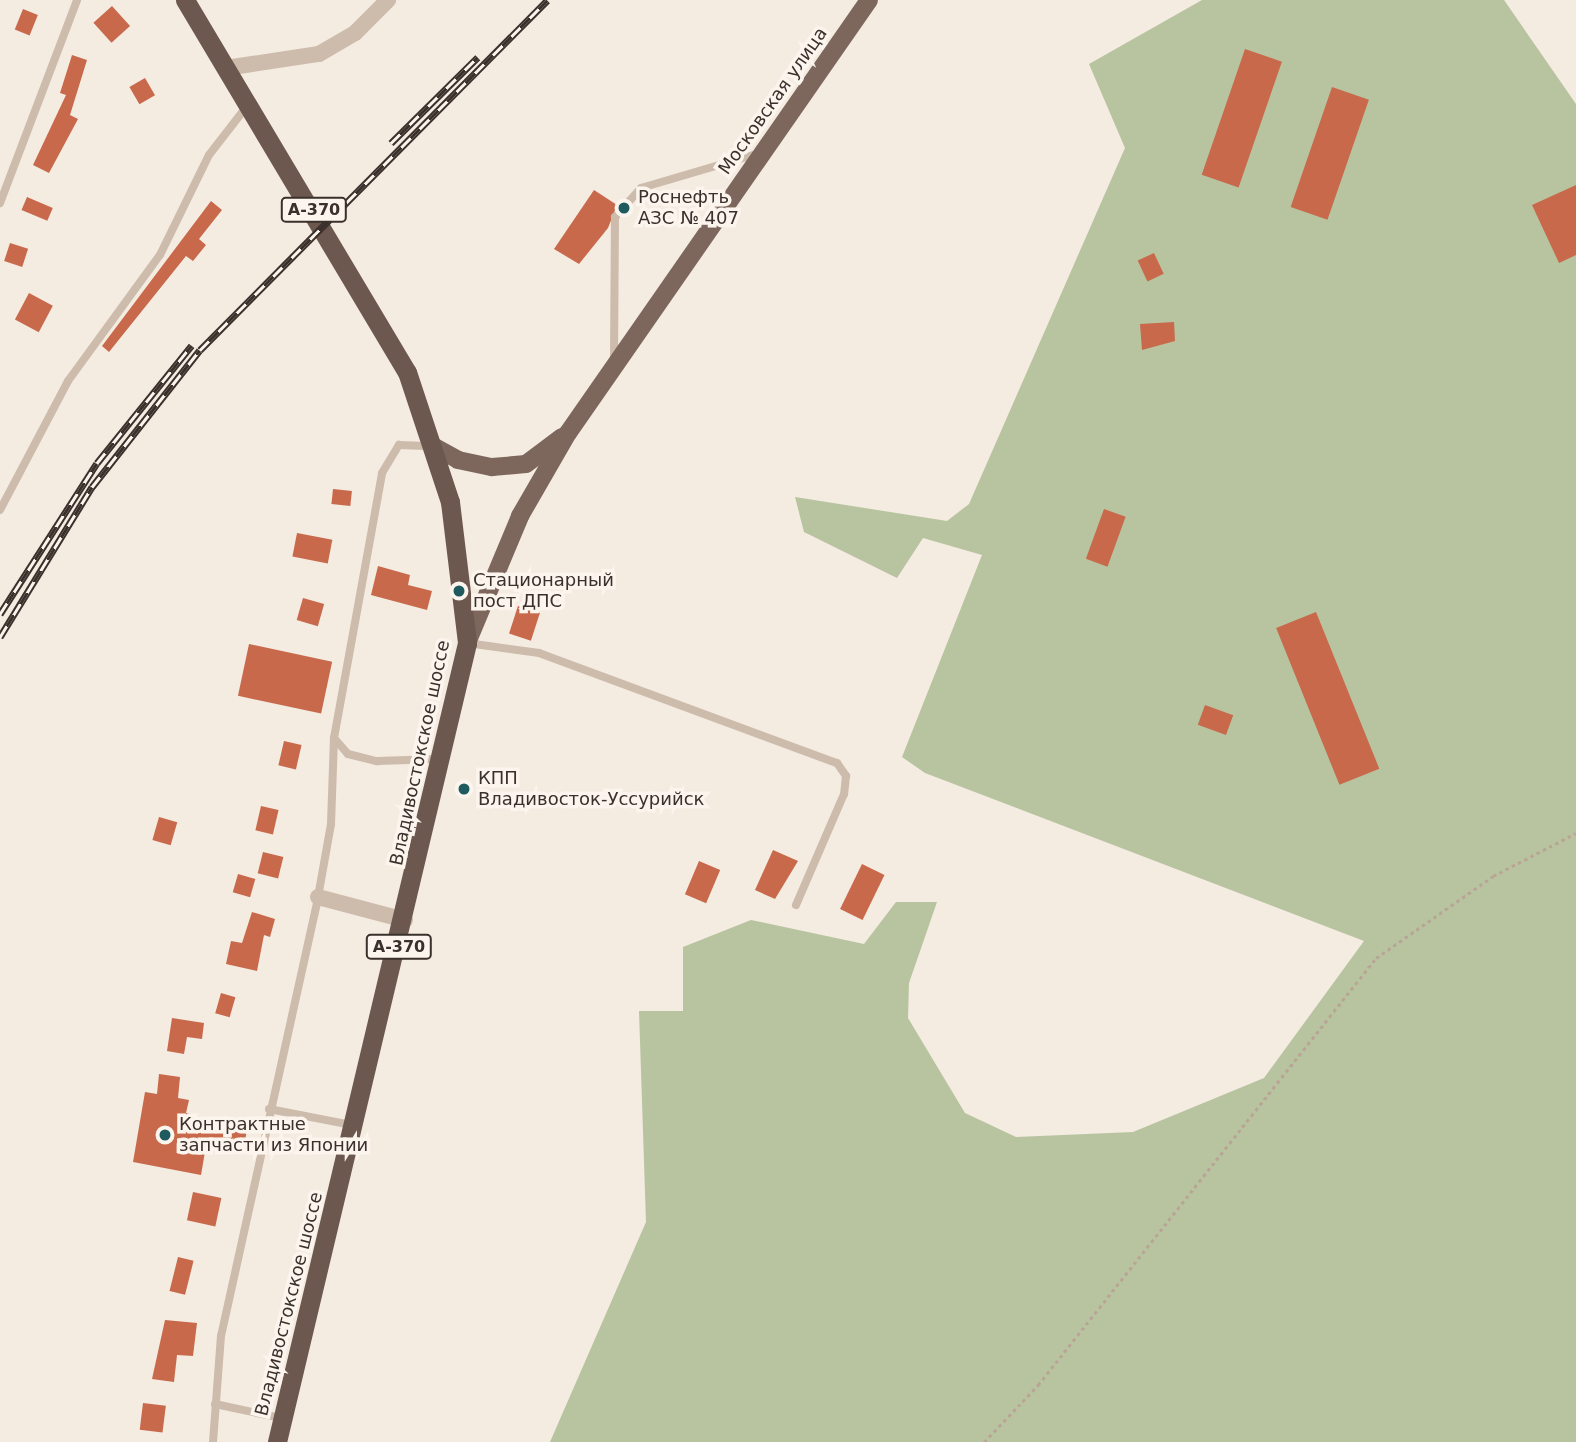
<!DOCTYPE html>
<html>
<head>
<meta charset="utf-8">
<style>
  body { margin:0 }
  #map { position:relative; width:1576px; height:1442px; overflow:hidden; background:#f4ebe1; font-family:"DejaVu Sans",sans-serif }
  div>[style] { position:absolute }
  .green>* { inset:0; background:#b8c4a0 }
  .building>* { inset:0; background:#c8694b; transform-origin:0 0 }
  .path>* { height:2.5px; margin-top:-1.25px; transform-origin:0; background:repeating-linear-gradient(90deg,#b9a596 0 3.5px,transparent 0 7px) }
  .service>* { height:8px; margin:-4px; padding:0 4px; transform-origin:4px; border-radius:4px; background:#cdbbac }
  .minor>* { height:16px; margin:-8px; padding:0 8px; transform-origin:8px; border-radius:8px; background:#cdbbac }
  .primary>* { height:18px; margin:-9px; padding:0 9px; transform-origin:9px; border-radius:9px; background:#7d675c }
  .trunk>* { height:19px; margin:-9.5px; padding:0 9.5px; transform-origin:9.5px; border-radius:9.5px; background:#6c584f }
  .rail>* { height:7px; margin-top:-3.5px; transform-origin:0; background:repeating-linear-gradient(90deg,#fbf5ee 0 13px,#3b302b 0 26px); box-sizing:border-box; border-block:2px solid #3b302b }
  .dots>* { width:19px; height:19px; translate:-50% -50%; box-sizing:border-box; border:4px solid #fbf5ee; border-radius:50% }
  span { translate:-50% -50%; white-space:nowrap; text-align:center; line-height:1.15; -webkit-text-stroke:7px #fbf5ee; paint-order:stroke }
  .shield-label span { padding:2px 5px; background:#fbf5ee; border:2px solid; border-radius:5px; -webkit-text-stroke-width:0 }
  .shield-label { font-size:16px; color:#3b302b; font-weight:700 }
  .street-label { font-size:18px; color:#3b302b }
  .poi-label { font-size:18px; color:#3b302b }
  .left { translate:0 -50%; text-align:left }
</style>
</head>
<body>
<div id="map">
  <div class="green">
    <div style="clip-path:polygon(1202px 0,1504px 0,1576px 104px,1576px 1442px,550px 1442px,646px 1222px,639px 1011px,683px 1011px,683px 947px,751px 920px,864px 944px,896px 902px,937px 902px,909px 983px,908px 1018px,965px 1113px,1016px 1137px,1133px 1132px,1264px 1078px,1364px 941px,925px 773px,902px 757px,982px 555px,923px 538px,897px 578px,804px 532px,795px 497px,947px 521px,969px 504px,1125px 148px,1089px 64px)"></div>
  </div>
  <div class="building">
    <div style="left:112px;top:6px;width:27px;height:25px;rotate:48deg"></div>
    <div style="left:23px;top:9px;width:16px;height:22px;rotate:22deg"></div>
    <div style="left:1245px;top:49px;width:39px;height:133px;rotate:19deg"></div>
    <div style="clip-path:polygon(72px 55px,87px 60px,70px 115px,78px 119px,49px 173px,33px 165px,66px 95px,60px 93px)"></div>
    <div style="left:145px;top:78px;width:20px;height:18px;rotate:60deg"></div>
    <div style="left:1332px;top:87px;width:39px;height:127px;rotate:19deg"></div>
    <div style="clip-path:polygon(1576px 185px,1576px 255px,1559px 263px,1532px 205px)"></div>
    <div style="clip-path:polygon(594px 190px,617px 205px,608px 228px,579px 264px,554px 249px)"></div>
    <div style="left:27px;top:197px;width:28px;height:14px;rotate:23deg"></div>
    <div style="clip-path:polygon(211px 201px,222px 210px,199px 239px,206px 245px,193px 261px,186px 256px,109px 352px,102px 346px)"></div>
    <div style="left:10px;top:243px;width:19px;height:19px;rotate:18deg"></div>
    <div style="left:1154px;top:253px;width:23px;height:18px;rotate:65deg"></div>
    <div style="left:29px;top:293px;width:27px;height:30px;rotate:28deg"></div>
    <div style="clip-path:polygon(1174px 322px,1175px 341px,1142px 350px,1140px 324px)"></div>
    <div style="left:333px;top:489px;width:19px;height:15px;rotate:6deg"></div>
    <div style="left:1104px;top:509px;width:23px;height:53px;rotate:20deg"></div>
    <div style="left:297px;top:533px;width:36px;height:24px;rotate:11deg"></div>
    <div style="clip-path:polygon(378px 566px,410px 575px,408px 585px,432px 591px,427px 610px,371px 595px)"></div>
    <div style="left:303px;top:598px;width:22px;height:23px;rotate:16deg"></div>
    <div style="left:518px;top:606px;width:23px;height:29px;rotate:18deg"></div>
    <div style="left:1316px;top:612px;width:169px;height:43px;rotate:68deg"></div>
    <div style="left:249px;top:644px;width:85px;height:53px;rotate:12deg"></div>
    <div style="left:1205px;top:705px;width:30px;height:21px;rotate:20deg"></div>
    <div style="left:284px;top:741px;width:18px;height:25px;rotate:13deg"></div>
    <div style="left:261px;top:806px;width:18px;height:25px;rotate:13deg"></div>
    <div style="left:159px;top:817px;width:19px;height:24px;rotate:16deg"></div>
    <div style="clip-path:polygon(773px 850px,798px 861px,775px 899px,755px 890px)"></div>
    <div style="left:263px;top:852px;width:21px;height:22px;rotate:14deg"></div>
    <div style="left:699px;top:861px;width:23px;height:36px;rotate:23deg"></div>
    <div style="left:862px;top:864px;width:25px;height:50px;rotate:26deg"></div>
    <div style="left:238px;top:874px;width:18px;height:19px;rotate:16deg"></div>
    <div style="clip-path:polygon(252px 912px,275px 919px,270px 937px,264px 935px,257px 971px,226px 964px,231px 941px,242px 943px)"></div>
    <div style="left:221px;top:993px;width:15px;height:21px;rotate:16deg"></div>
    <div style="clip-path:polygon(172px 1018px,204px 1023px,202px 1039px,187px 1037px,184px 1054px,167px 1051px)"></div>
    <div style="clip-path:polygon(159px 1074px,180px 1077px,178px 1098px,189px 1100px,186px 1113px,196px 1115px,194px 1126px,225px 1132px,227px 1120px,248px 1124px,243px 1152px,206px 1146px,201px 1175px,133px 1162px,145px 1092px,157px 1094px)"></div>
    <div style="left:193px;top:1192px;width:29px;height:29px;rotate:12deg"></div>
    <div style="left:178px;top:1257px;width:16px;height:35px;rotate:14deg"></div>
    <div style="clip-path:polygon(165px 1320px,197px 1323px,193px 1356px,177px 1355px,174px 1382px,152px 1379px)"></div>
    <div style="left:143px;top:1403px;width:23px;height:27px;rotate:7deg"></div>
  </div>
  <div class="path">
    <div style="left:984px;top:1442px;width:79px;rotate:-46.5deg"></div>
    <div style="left:1038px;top:1385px;width:545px;rotate:-51.64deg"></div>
    <div style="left:1376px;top:958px;width:143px;rotate:-35deg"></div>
    <div style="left:1493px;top:876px;width:93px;rotate:-27.4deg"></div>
  </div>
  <div class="service">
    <div style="left:0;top:203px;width:217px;rotate:-69.2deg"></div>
    <div style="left:614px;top:359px;width:142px;rotate:-89.6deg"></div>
    <div style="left:615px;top:217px;width:39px;rotate:-48deg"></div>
    <div style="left:641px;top:188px;width:124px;rotate:-16.4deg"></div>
    <div style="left:0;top:510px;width:146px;rotate:-62.2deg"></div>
    <div style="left:68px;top:381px;width:156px;rotate:-53.9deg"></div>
    <div style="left:160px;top:255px;width:111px;rotate:-63.9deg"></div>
    <div style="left:209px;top:155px;width:62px;rotate:-52.2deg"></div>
    <div style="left:467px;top:643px;width:73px;rotate:7.9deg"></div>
    <div style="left:539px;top:653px;width:318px;rotate:20.3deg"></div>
    <div style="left:837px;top:763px;width:16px;rotate:55deg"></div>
    <div style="left:846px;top:776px;width:18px;rotate:96deg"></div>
    <div style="left:844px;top:794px;width:121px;rotate:113.4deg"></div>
    <div style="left:334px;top:738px;width:21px;rotate:49deg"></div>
    <div style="left:348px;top:754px;width:30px;rotate:14deg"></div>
    <div style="left:377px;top:761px;width:61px;rotate:-1.9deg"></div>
    <div style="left:269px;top:1109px;width:85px;rotate:10.9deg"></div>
    <div style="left:215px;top:1404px;width:67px;rotate:12deg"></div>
    <div style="left:213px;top:1442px;width:106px;rotate:-85.7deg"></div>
    <div style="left:221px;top:1336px;width:450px;rotate:-77.5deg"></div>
    <div style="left:318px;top:897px;width:74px;rotate:-79.9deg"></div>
    <div style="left:331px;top:824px;width:86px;rotate:-88deg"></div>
    <div style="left:334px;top:738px;width:269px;rotate:-79.7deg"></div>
    <div style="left:382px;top:473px;width:33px;rotate:-59deg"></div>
    <div style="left:399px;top:445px;width:33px;rotate:2deg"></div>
  </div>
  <div class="minor">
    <div style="left:226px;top:68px;width:94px;rotate:-8.6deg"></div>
    <div style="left:319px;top:54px;width:42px;rotate:-30.3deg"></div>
    <div style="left:355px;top:33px;width:47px;rotate:-45deg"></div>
    <div style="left:318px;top:897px;width:90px;rotate:14.8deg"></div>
  </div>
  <div class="primary">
    <div style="left:435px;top:447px;width:26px;rotate:29deg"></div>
    <div style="left:458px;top:460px;width:35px;rotate:12deg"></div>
    <div style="left:492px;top:467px;width:34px;rotate:-5deg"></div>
    <div style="left:526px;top:464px;width:45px;rotate:-36.9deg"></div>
    <div style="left:467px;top:643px;width:138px;rotate:-67.3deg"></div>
    <div style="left:520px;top:516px;width:96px;rotate:-60deg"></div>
    <div style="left:568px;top:433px;width:527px;rotate:-55.19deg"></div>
  </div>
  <div class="trunk">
    <div style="left:185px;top:0;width:433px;rotate:59.2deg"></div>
    <div style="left:407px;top:372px;width:137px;rotate:71.7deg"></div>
    <div style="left:450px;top:502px;width:142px;rotate:83.1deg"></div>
    <div style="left:467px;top:643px;width:821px;rotate:103.38deg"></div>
  </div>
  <div class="rail">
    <div style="left:391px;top:143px;width:122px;rotate:-44.7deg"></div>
    <div style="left:0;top:614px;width:179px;rotate:-57.3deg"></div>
    <div style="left:97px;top:463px;width:151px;rotate:-51.2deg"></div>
    <div style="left:0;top:637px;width:176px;rotate:-58.5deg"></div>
    <div style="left:92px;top:487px;width:174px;rotate:-51.8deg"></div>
    <div style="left:200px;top:350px;width:493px;rotate:-45.2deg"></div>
  </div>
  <div class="dots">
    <div style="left:624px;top:208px;background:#1f5a5e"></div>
    <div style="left:459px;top:591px;background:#1f5a5e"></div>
    <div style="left:464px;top:789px;background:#1f5a5e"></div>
    <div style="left:165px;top:1135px;background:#1f5a5e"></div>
  </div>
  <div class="shield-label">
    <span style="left:314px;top:210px">А-370</span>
    <span style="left:399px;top:947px">А-370</span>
  </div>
  <div class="street-label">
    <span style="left:773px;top:101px;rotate:-55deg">Московская улица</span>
    <span style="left:420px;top:753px;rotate:-78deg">Владивостокское шоссе</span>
    <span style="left:289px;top:1304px;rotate:-76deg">Владивостокское шоссе</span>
  </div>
  <div class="poi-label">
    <span class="left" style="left:638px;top:208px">Роснефть<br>АЗС № 407</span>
    <span class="left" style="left:473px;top:591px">Стационарный<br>пост ДПС</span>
    <span class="left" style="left:478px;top:789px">КПП<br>Владивосток-Уссурийск</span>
    <span class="left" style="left:179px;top:1135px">Контрактные<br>запчасти из Японии</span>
  </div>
</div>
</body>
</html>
